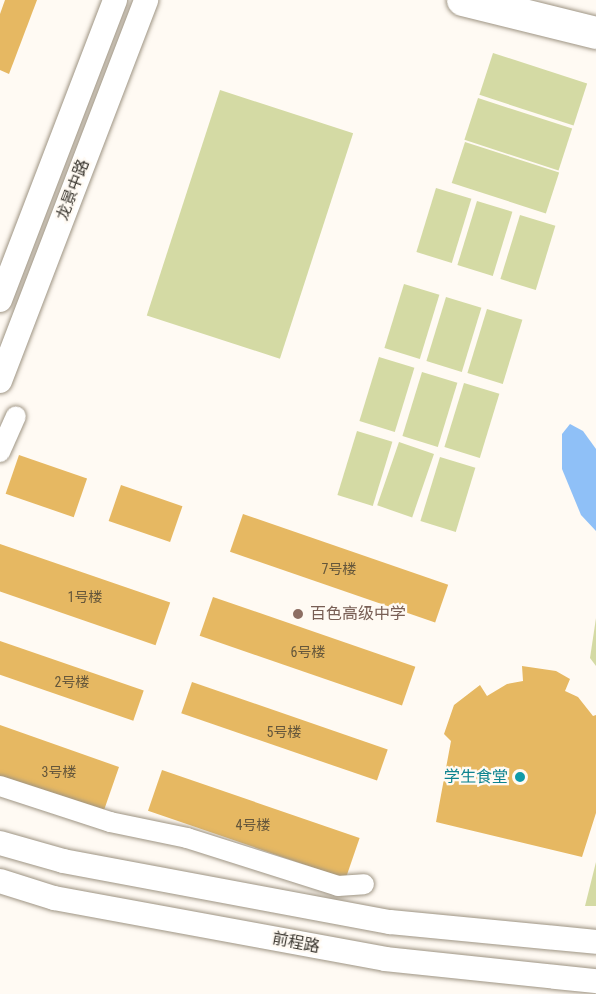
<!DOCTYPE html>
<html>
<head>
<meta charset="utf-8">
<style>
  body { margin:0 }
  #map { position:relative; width:596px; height:994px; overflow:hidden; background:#fffaf3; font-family:"Roboto Condensed","Noto Sans SC",sans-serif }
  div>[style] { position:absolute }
  .green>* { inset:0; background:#d4daa4; transform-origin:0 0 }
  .water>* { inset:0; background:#8fc0f7 }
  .building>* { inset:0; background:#e6b862; transform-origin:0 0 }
  .roads { filter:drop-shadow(0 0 2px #9e9483) drop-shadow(0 0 2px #9e9483) }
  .minor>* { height:20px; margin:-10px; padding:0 10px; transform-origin:10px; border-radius:10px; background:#fff }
  .tertiary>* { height:24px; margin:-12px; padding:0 12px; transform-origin:12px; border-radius:12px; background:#fff }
  .primary>* { height:32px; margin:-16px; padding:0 16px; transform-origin:16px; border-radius:16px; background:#fff }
  .dots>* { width:16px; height:16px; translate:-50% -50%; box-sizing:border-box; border:3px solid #fffaf3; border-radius:50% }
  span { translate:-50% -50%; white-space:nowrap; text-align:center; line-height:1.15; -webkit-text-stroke:4.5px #fffaf3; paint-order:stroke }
  .number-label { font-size:14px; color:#64563b }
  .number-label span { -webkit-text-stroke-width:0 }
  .street-label { font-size:16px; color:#39352e }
  .education-label { font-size:16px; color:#785e54 }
  .left { translate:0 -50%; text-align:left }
  .culture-label { font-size:16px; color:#0d838f }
  .right { translate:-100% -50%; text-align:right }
</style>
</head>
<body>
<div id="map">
  <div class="green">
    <div style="left:493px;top:53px;width:99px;height:44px;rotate:18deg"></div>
    <div style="left:220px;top:90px;width:140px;height:237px;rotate:18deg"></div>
    <div style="left:478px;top:98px;width:99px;height:44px;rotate:18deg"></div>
    <div style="left:465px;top:142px;width:99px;height:43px;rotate:18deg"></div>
    <div style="left:436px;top:188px;width:37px;height:67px;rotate:17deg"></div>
    <div style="left:477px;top:201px;width:37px;height:67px;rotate:17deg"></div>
    <div style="left:520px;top:215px;width:37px;height:67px;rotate:17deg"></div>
    <div style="left:404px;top:284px;width:37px;height:67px;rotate:17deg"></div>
    <div style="left:446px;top:297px;width:37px;height:67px;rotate:17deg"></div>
    <div style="left:487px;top:309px;width:37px;height:67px;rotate:17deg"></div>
    <div style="left:379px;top:357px;width:37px;height:67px;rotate:17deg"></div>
    <div style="left:422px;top:372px;width:37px;height:67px;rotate:17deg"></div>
    <div style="left:464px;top:383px;width:37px;height:67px;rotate:17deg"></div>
    <div style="left:357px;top:431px;width:37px;height:67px;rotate:17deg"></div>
    <div style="left:399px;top:442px;width:37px;height:67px;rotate:19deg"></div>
    <div style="left:440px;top:457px;width:37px;height:67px;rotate:17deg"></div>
    <div style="clip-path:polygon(596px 618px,596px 666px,590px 658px)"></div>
    <div style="clip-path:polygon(596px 862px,596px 906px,585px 906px)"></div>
  </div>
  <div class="water">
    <div style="clip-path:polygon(570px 424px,583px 431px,596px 449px,596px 531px,581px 515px,562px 469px,562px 434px)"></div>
  </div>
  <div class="building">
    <div style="clip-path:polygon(5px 0,37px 0,9px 74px,0 70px,0 14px)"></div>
    <div style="left:19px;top:455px;width:72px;height:41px;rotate:19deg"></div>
    <div style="left:121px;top:485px;width:65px;height:38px;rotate:19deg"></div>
    <div style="left:243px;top:514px;width:217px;height:40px;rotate:19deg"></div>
    <div style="left:0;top:544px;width:180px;height:45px;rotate:19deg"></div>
    <div style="left:213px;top:597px;width:214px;height:41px;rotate:19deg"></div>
    <div style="left:0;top:641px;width:152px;height:32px;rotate:19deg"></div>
    <div style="clip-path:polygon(522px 666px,556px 671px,570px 679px,565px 691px,578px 697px,593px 716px,596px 715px,596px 813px,582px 857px,436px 822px,451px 741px,444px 734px,454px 705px,480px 685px,487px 696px,507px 684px,523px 681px)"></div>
    <div style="left:192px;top:682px;width:207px;height:33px;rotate:19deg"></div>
    <div style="clip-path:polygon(0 725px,119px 767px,103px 813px,0 776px)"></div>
    <div style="left:162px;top:770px;width:209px;height:43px;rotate:19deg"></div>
  </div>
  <div class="roads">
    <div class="minor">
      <div style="left:0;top:452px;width:39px;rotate:-66deg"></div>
      <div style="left:0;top:786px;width:116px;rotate:18.1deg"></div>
      <div style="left:110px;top:822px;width:79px;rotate:11.7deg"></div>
      <div style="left:187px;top:838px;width:158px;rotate:17.6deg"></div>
      <div style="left:338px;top:886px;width:26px;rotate:-4deg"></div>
    </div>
    <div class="tertiary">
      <div style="left:0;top:300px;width:321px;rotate:-69deg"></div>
      <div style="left:0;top:381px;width:408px;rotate:-69deg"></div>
      <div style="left:0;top:843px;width:66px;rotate:15.9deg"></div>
      <div style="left:63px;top:861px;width:333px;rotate:10.6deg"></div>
      <div style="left:390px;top:922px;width:207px;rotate:5.5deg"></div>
      <div style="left:0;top:881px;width:57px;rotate:17.5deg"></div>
      <div style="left:54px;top:898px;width:337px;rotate:10.4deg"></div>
      <div style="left:385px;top:959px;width:212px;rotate:6deg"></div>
    </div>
    <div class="primary">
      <div style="left:463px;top:0;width:137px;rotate:13.9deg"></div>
    </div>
  </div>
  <div class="dots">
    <div style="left:298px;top:614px;background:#8d6e63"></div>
    <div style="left:520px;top:777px;background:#0f9aa8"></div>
  </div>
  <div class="number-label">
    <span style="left:339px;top:569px">7号楼</span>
    <span style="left:85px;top:597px">1号楼</span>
    <span style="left:308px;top:652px">6号楼</span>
    <span style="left:72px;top:682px">2号楼</span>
    <span style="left:284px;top:732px">5号楼</span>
    <span style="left:59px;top:772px">3号楼</span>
    <span style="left:253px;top:825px">4号楼</span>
  </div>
  <div class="street-label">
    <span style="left:73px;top:190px;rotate:-69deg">龙景中路</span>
    <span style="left:296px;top:943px;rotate:11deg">前程路</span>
  </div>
  <div class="education-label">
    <span class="left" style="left:310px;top:614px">百色高级中学</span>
  </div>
  <div class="culture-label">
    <span class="right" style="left:508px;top:777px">学生食堂</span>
  </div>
</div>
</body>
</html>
